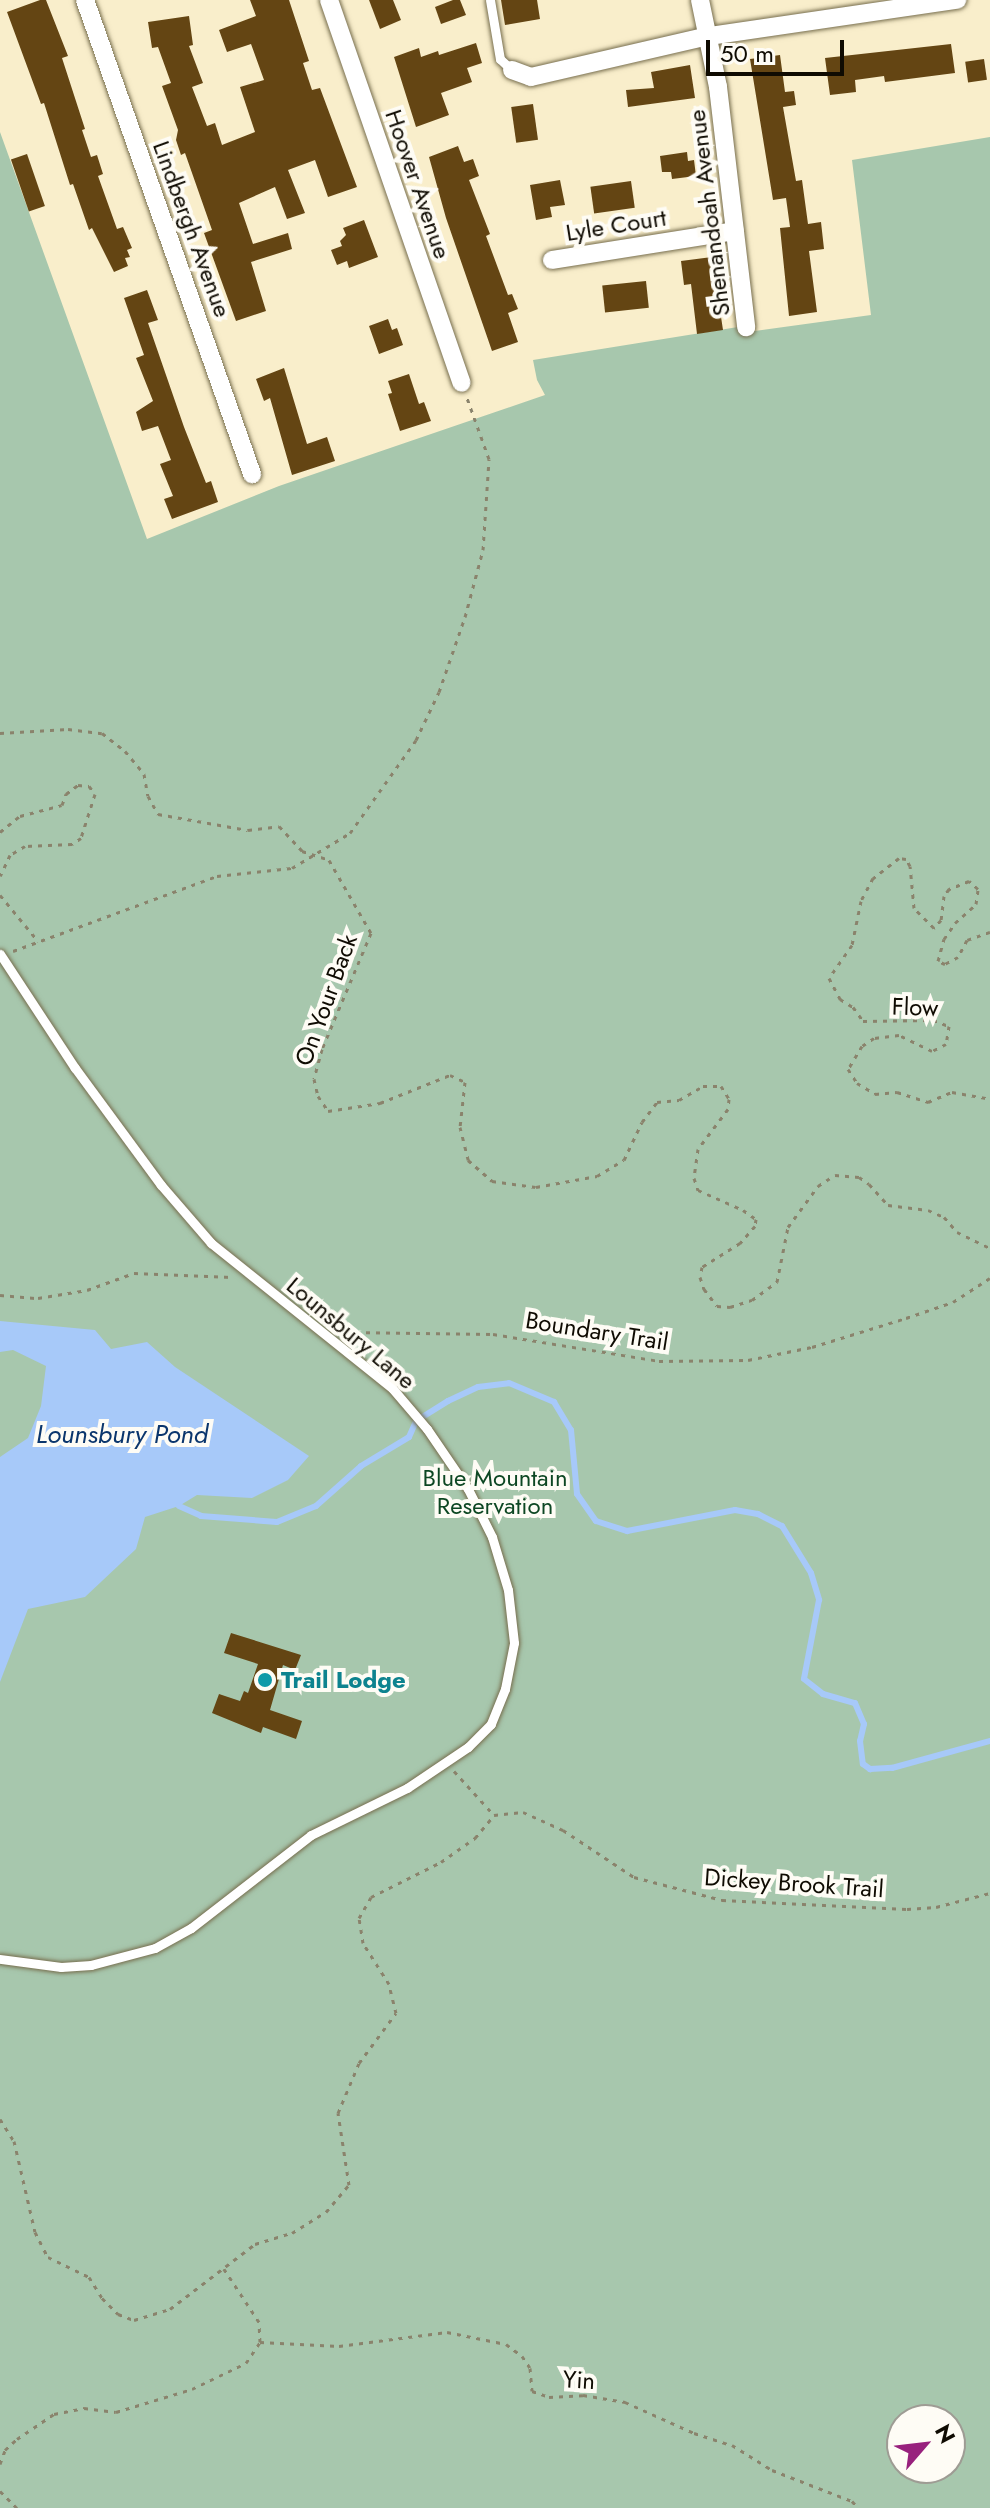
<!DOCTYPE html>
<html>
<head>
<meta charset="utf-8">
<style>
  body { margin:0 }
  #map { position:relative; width:990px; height:2508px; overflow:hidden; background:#f9eecb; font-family:Jost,sans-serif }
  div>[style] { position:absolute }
  .green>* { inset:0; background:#a7c7ad }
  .water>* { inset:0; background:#a7c9f9 }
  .stream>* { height:6px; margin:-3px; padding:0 3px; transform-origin:3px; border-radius:3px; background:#a7c9f9 }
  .building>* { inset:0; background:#644513; transform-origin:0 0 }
  .path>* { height:3px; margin-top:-1.5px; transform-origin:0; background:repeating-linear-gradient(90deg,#8a836c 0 4px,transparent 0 10px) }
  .roads { filter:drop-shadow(0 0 2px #776e4e) drop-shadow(0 0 2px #776e4e) }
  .lane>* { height:9px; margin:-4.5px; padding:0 4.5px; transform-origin:4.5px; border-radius:4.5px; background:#fff }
  .street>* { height:18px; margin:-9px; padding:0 9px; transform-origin:9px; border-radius:9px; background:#fff }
  .dots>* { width:22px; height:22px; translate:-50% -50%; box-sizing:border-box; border:4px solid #fefcf5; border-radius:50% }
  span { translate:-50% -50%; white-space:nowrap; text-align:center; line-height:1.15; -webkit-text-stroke:8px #fefcf5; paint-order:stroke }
  .street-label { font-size:24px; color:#0f0b02 }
  .park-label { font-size:24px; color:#0d4723 }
  .culture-label { font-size:24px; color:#0d838f; font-weight:700 }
  .left { translate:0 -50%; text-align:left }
  .water-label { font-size:26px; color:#0b366d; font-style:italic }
  .north { position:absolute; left:886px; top:2404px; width:80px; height:80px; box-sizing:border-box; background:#fefcf5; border:2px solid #9e9c94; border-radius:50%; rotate:62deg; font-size:22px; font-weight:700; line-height:32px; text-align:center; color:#0f0b02 }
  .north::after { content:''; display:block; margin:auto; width:28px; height:36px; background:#98217d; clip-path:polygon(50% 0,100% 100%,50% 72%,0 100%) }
  .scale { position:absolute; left:706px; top:40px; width:138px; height:36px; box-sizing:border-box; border:4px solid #0f0b02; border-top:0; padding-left:10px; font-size:24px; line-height:28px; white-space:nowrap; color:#0f0b02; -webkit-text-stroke:6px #fefcf5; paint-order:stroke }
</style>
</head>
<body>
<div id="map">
  <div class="green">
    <div style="clip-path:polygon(evenodd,0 132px,147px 539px,279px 486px,545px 395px,537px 380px,533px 360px,738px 327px,740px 333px,871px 315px,852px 160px,990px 137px,990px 2508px,0 2508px,0 132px,902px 2420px,950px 2420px,950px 2468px,902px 2468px,902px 2420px)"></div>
  </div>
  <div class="water">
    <div style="clip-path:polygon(0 1321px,95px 1330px,111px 1349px,147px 1342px,175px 1367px,309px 1456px,288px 1480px,252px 1498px,197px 1495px,179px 1506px,145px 1517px,136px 1549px,85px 1597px,28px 1609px,0 1682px,0 1457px,28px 1438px,41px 1406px,46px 1366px,13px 1350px,0 1352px)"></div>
  </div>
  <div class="stream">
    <div style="left:179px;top:1506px;width:24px;rotate:24deg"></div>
    <div style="left:201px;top:1516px;width:76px;rotate:4.5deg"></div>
    <div style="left:277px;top:1522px;width:42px;rotate:-22.3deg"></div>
    <div style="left:316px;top:1506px;width:60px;rotate:-41.6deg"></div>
    <div style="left:361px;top:1466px;width:56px;rotate:-31.1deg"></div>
    <div style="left:409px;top:1437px;width:17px;rotate:-66deg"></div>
    <div style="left:416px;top:1421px;width:38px;rotate:-32deg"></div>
    <div style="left:448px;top:1401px;width:33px;rotate:-25deg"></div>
    <div style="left:478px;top:1387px;width:31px;rotate:-7deg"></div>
    <div style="left:509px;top:1383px;width:49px;rotate:22.9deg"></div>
    <div style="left:554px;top:1402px;width:33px;rotate:59deg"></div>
    <div style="left:571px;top:1430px;width:64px;rotate:84.6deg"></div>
    <div style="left:577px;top:1494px;width:33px;rotate:55deg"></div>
    <div style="left:596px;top:1521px;width:33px;rotate:18deg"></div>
    <div style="left:627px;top:1531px;width:110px;rotate:-11deg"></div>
    <div style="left:735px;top:1510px;width:23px;rotate:10deg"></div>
    <div style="left:758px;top:1514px;width:27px;rotate:27deg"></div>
    <div style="left:782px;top:1526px;width:55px;rotate:58.3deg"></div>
    <div style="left:811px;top:1573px;width:28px;rotate:73deg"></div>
    <div style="left:819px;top:1600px;width:80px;rotate:100.8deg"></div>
    <div style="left:804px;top:1679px;width:24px;rotate:38deg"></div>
    <div style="left:823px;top:1694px;width:33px;rotate:16deg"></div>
    <div style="left:855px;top:1703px;width:23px;rotate:67deg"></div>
    <div style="left:864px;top:1724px;width:17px;rotate:103deg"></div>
    <div style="left:860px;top:1741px;width:23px;rotate:83deg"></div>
    <div style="left:863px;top:1764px;width:9px;rotate:36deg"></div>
    <div style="left:870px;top:1769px;width:22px;rotate:-3deg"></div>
    <div style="left:892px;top:1768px;width:102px;rotate:-15.4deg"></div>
  </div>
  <div class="building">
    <div style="clip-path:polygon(40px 0,46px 0,68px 56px,62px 58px,85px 129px,82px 130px,91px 157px,97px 155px,103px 174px,98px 176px,117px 229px,123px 227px,132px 248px,127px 250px,130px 257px,125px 258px,128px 266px,114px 272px,92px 228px,89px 230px,73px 184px,70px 185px,44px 103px,41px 104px,7px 12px)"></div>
    <div style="clip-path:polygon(250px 0,289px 0,309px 61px,303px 63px,312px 90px,320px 88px,357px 187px,328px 197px,315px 160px,288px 170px,305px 213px,287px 219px,275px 187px,239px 203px,253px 244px,288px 233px,292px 249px,251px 262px,266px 311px,236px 321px,204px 233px,212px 230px,185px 153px,181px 155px,176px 140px,178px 130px,162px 86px,171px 83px,158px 47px,152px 48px,148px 22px,189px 16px,193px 45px,189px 46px,203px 83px,192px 87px,207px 126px,215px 123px,222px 145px,255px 132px,240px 87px,264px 80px,251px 44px,227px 52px,219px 30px,256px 16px)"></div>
    <div style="clip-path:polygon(369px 0,393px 0,401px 20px,380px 29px)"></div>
    <div style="clip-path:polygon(453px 0,460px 0,466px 15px,441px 24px,435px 7px)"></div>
    <div style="clip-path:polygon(501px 0,537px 0,540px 19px,505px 25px)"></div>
    <div style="clip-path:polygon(476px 43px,482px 63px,467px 68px,472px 82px,441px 93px,449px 115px,416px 127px,394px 57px,419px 48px,421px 57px,438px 51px,439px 55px)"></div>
    <div style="clip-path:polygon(951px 44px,955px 73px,885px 82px,884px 76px,855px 80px,856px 92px,830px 95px,825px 58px)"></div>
    <div style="clip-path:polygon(780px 55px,785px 92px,794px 91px,796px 105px,783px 107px,796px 181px,802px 180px,808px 224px,821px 222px,824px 249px,809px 251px,817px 312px,789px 316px,780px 228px,790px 227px,786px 198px,773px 200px,750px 59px)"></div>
    <div style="left:984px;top:59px;width:21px;height:19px;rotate:82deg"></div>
    <div style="clip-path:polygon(690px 65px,695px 98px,628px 107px,626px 90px,654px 88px,651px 72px)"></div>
    <div style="left:533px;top:104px;width:36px;height:22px;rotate:82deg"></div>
    <div style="clip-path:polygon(458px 146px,464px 162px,473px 159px,479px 176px,469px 180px,490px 234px,486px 236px,508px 295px,512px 294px,518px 309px,508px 313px,518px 342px,492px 351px,446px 218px,429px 157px)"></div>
    <div style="clip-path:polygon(687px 152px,688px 161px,694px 160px,696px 176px,672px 179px,671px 172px,662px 172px,660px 156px)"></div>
    <div style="left:27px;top:154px;width:55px;height:17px;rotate:71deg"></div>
    <div style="clip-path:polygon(560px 180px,565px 205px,550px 207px,552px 217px,536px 220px,530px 185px)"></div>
    <div style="left:631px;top:181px;width:27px;height:41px;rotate:82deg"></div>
    <div style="clip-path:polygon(364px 220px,378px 257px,349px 268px,347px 261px,337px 265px,331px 250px,342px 246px,340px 241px,346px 235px,343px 228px)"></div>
    <div style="clip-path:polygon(712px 257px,723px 330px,697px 334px,691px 284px,684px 285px,681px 261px)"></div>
    <div style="left:646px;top:281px;width:27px;height:44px;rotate:84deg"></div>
    <div style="clip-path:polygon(147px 290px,158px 320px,148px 323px,184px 427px,206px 483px,211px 481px,218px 502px,172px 519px,164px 499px,173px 496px,160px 464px,171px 460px,158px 426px,142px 431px,136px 412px,153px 401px,136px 358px,144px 355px,124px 298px)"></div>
    <div style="clip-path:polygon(388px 319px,392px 330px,397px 328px,403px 345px,379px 354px,369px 326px)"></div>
    <div style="clip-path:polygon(284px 368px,307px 444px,327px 437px,335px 461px,292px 475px,270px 398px,264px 401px,256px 379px)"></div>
    <div style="clip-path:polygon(409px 374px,419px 404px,424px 402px,431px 421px,400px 431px,388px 394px,392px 393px,388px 381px)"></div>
    <div style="clip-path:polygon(231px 1633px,301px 1655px,295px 1670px,283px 1665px,270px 1710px,302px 1721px,296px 1739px,263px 1727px,261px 1733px,212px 1713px,219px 1694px,240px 1701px,244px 1691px,248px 1693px,258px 1664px,224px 1653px)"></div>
  </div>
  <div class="path">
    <div style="left:0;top:733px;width:68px;rotate:-3.4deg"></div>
    <div style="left:68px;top:729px;width:34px;rotate:7deg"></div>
    <div style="left:102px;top:733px;width:29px;rotate:38deg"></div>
    <div style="left:125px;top:751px;width:30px;rotate:50deg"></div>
    <div style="left:144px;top:774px;width:22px;rotate:80deg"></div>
    <div style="left:148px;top:796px;width:21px;rotate:61deg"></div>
    <div style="left:158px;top:814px;width:91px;rotate:10.1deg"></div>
    <div style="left:248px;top:830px;width:31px;rotate:-7deg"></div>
    <div style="left:279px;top:826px;width:34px;rotate:47deg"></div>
    <div style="left:302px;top:851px;width:28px;rotate:18deg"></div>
    <div style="left:329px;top:860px;width:84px;rotate:60.1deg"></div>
    <div style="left:371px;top:933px;width:126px;rotate:112.9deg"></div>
    <div style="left:322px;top:1049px;width:31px;rotate:105deg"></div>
    <div style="left:314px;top:1079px;width:17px;rotate:77deg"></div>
    <div style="left:318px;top:1096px;width:18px;rotate:56deg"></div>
    <div style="left:328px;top:1111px;width:53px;rotate:-8.7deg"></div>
    <div style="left:380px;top:1103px;width:75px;rotate:-21.8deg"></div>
    <div style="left:450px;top:1075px;width:17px;rotate:25deg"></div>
    <div style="left:465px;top:1082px;width:45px;rotate:96.3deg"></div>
    <div style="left:460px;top:1127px;width:34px;rotate:76deg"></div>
    <div style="left:468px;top:1160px;width:32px;rotate:41deg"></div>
    <div style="left:492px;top:1181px;width:44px;rotate:7.8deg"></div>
    <div style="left:536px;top:1187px;width:62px;rotate:-10.2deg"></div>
    <div style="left:597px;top:1176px;width:31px;rotate:-31deg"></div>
    <div style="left:624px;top:1160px;width:42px;rotate:-64.7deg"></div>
    <div style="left:642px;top:1122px;width:25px;rotate:-53deg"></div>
    <div style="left:657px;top:1102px;width:22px;rotate:-5deg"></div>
    <div style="left:679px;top:1100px;width:28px;rotate:-30deg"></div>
    <div style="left:703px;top:1086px;width:18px"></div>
    <div style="left:721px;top:1086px;width:15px;rotate:58deg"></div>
    <div style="left:729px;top:1099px;width:10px;rotate:96deg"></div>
    <div style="left:728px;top:1109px;width:50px;rotate:126.9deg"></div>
    <div style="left:698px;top:1149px;width:29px;rotate:98deg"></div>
    <div style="left:694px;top:1178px;width:13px;rotate:72deg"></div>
    <div style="left:698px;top:1190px;width:49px;rotate:24deg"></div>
    <div style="left:743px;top:1210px;width:16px;rotate:35deg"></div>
    <div style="left:756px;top:1219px;width:7px;rotate:98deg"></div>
    <div style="left:755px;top:1226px;width:23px;rotate:131deg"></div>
    <div style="left:740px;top:1243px;width:45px;rotate:147.7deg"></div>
    <div style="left:702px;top:1267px;width:10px;rotate:101deg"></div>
    <div style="left:700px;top:1277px;width:13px;rotate:72deg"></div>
    <div style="left:704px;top:1289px;width:21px;rotate:53deg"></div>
    <div style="left:717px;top:1306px;width:13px;rotate:4deg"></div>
    <div style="left:730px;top:1307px;width:23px;rotate:-18deg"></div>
    <div style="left:752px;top:1300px;width:31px;rotate:-36deg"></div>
    <div style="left:777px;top:1282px;width:56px;rotate:-78.7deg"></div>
    <div style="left:788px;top:1227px;width:51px;rotate:-53.8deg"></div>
    <div style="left:818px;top:1186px;width:20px;rotate:-33deg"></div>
    <div style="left:835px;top:1175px;width:24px;rotate:5deg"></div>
    <div style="left:859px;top:1177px;width:12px;rotate:35deg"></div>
    <div style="left:869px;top:1184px;width:28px;rotate:48deg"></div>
    <div style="left:888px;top:1205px;width:40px;rotate:7.1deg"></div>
    <div style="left:928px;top:1210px;width:17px;rotate:24deg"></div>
    <div style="left:944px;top:1217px;width:20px;rotate:49deg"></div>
    <div style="left:957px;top:1232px;width:37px;rotate:26deg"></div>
    <div style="left:0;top:832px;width:26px;rotate:-39deg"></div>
    <div style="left:20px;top:816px;width:43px;rotate:-14.7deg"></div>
    <div style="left:62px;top:805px;width:12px;rotate:-70deg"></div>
    <div style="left:66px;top:794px;width:15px;rotate:-37deg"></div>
    <div style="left:78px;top:785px;width:11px;rotate:5deg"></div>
    <div style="left:89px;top:786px;width:10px;rotate:53deg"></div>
    <div style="left:95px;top:794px;width:46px;rotate:107.7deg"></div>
    <div style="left:81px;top:838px;width:11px;rotate:146deg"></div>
    <div style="left:72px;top:844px;width:47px;rotate:177.6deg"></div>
    <div style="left:25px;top:846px;width:17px;rotate:149deg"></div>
    <div style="left:10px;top:855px;width:23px;rotate:115deg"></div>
    <div style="left:0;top:895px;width:60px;rotate:50.4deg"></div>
    <div style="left:990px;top:932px;width:24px;rotate:161deg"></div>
    <div style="left:967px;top:940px;width:19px;rotate:118deg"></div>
    <div style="left:958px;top:957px;width:15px;rotate:152deg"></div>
    <div style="left:945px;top:964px;width:8px;rotate:-157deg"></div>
    <div style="left:938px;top:961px;width:23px;rotate:-75deg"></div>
    <div style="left:944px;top:939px;width:19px;rotate:-55deg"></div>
    <div style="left:955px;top:923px;width:28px;rotate:-42deg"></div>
    <div style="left:976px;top:904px;width:15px;rotate:-82deg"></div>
    <div style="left:978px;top:889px;width:12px;rotate:-138deg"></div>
    <div style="left:969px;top:881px;width:22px;rotate:158deg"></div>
    <div style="left:949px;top:889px;width:9px;rotate:126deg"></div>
    <div style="left:944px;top:896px;width:24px;rotate:97deg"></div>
    <div style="left:941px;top:920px;width:11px;rotate:131deg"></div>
    <div style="left:934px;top:928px;width:28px;rotate:-135deg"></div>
    <div style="left:914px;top:908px;width:42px;rotate:-95.4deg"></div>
    <div style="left:910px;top:866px;width:8px;rotate:-120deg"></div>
    <div style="left:906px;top:859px;width:7px;rotate:-172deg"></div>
    <div style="left:899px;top:858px;width:33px;rotate:142deg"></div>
    <div style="left:873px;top:878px;width:26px;rotate:118deg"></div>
    <div style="left:861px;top:901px;width:45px;rotate:101.6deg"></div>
    <div style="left:852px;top:945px;width:40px;rotate:124.9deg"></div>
    <div style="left:829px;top:978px;width:24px;rotate:62deg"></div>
    <div style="left:840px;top:999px;width:15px;rotate:32deg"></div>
    <div style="left:853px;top:1007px;width:17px;rotate:54deg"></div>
    <div style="left:863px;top:1021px;width:70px;rotate:-0.8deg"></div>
    <div style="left:933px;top:1020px;width:17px;rotate:21deg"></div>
    <div style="left:949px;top:1026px;width:18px;rotate:99deg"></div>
    <div style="left:946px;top:1044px;width:16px;rotate:153deg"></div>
    <div style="left:932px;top:1051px;width:37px;rotate:-154deg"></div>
    <div style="left:899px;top:1035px;width:25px;rotate:173deg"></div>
    <div style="left:874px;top:1038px;width:14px;rotate:146deg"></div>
    <div style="left:862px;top:1046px;width:27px;rotate:121deg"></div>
    <div style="left:848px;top:1069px;width:17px;rotate:57deg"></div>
    <div style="left:857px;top:1083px;width:21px;rotate:31deg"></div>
    <div style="left:875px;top:1094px;width:22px;rotate:-5deg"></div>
    <div style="left:897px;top:1092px;width:33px;rotate:18deg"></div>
    <div style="left:928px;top:1102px;width:26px;rotate:-23deg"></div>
    <div style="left:952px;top:1092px;width:39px;rotate:10deg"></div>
    <div style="left:13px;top:951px;width:217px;rotate:-20.2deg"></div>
    <div style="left:217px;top:876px;width:75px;rotate:-6.1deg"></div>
    <div style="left:292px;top:868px;width:68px;rotate:-31.1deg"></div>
    <div style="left:350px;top:833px;width:114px;rotate:-54.6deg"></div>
    <div style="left:416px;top:740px;width:53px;rotate:-64.4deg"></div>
    <div style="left:439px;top:692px;width:79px;rotate:-70.9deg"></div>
    <div style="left:465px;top:617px;width:69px;rotate:-75deg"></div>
    <div style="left:483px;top:550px;width:91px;rotate:-86.2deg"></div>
    <div style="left:489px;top:459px;width:65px;rotate:-109.8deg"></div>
    <div style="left:0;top:1295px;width:38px;rotate:5deg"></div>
    <div style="left:38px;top:1298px;width:50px;rotate:-9.3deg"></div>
    <div style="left:87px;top:1290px;width:50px;rotate:-19.9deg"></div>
    <div style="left:134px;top:1273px;width:98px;rotate:2.3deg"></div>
    <div style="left:346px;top:1332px;width:147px;rotate:0.8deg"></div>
    <div style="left:493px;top:1334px;width:168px;rotate:9.2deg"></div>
    <div style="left:659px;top:1361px;width:89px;rotate:-0.6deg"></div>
    <div style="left:748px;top:1360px;width:65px;rotate:-11.5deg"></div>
    <div style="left:812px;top:1347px;width:98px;rotate:-17.1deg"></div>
    <div style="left:906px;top:1318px;width:50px;rotate:-18.8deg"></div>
    <div style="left:953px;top:1302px;width:44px;rotate:-33deg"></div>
    <div style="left:454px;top:1771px;width:59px;rotate:47.7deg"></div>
    <div style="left:0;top:2119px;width:26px;rotate:58deg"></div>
    <div style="left:14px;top:2141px;width:93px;rotate:77deg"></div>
    <div style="left:35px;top:2232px;width:28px;rotate:63deg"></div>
    <div style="left:48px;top:2257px;width:46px;rotate:26deg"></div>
    <div style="left:89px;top:2277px;width:25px;rotate:58deg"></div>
    <div style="left:102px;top:2298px;width:23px;rotate:45deg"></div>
    <div style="left:118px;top:2314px;width:17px;rotate:21deg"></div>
    <div style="left:134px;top:2320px;width:38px;rotate:-17deg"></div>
    <div style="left:170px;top:2309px;width:107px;rotate:-37.4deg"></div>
    <div style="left:255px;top:2244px;width:39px;rotate:-17deg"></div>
    <div style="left:292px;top:2233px;width:40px;rotate:-32deg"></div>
    <div style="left:326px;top:2212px;width:35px;rotate:-50deg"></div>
    <div style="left:349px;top:2185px;width:73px;rotate:-98.7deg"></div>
    <div style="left:338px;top:2113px;width:54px;rotate:-67.2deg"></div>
    <div style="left:359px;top:2063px;width:62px;rotate:-53.5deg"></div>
    <div style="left:396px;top:2013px;width:30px;rotate:-104deg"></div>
    <div style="left:389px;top:1984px;width:49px;rotate:-122.4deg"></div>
    <div style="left:363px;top:1943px;width:25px;rotate:-99deg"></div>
    <div style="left:359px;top:1918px;width:24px;rotate:-60deg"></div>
    <div style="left:371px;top:1897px;width:78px;rotate:-26.6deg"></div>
    <div style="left:441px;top:1862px;width:42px;rotate:-35.2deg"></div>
    <div style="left:475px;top:1838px;width:30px;rotate:-50deg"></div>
    <div style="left:494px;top:1815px;width:29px;rotate:-6deg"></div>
    <div style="left:523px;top:1812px;width:44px;rotate:24.2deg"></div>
    <div style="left:563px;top:1830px;width:85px;rotate:33.5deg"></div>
    <div style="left:634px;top:1877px;width:91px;rotate:14.6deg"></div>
    <div style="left:722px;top:1900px;width:185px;rotate:2.8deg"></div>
    <div style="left:907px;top:1909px;width:29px;rotate:-4deg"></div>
    <div style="left:936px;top:1907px;width:56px;rotate:-14.5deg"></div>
    <div style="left:260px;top:2342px;width:79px;rotate:2.9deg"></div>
    <div style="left:339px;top:2346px;width:109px;rotate:-7.4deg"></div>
    <div style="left:447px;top:2332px;width:60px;rotate:11.5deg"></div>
    <div style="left:506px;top:2344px;width:20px;rotate:37deg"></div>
    <div style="left:522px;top:2356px;width:14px;rotate:56deg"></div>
    <div style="left:530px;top:2368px;width:23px;rotate:85deg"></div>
    <div style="left:532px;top:2391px;width:18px;rotate:19deg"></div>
    <div style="left:549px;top:2397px;width:34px;rotate:-3deg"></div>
    <div style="left:583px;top:2395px;width:43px;rotate:9.5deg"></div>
    <div style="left:625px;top:2402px;width:76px;rotate:24.2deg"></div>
    <div style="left:694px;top:2433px;width:40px;rotate:18deg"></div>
    <div style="left:732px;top:2445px;width:47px;rotate:32deg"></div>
    <div style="left:772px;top:2470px;width:86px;rotate:21.2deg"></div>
    <div style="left:852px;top:2501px;width:9px;rotate:49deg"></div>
    <div style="left:0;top:2464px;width:15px;rotate:-70deg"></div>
    <div style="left:5px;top:2450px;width:16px;rotate:-43deg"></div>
    <div style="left:17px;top:2439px;width:45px;rotate:-34deg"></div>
    <div style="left:54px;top:2414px;width:31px;rotate:-11deg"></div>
    <div style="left:84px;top:2408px;width:32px;rotate:7deg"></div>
    <div style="left:116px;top:2412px;width:79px;rotate:-16.8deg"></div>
    <div style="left:192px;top:2389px;width:60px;rotate:-25.7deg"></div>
    <div style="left:246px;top:2363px;width:25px;rotate:-56deg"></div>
    <div style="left:260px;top:2342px;width:20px;rotate:-93deg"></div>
    <div style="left:259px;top:2322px;width:64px;rotate:-123.4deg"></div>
    <div style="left:0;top:2491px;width:24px;rotate:45deg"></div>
  </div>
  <div class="roads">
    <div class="lane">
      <div style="left:490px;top:0;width:60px;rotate:80.4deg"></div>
      <div style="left:500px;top:59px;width:16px;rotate:43deg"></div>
      <div style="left:0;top:954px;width:136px;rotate:56.7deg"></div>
      <div style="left:75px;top:1068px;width:145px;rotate:53.7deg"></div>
      <div style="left:161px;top:1185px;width:77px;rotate:49.2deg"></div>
      <div style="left:211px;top:1243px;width:232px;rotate:38.7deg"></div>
      <div style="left:392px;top:1388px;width:54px;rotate:49.5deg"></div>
      <div style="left:427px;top:1429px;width:73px;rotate:55.7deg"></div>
      <div style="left:468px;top:1489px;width:54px;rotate:63.4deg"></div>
      <div style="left:492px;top:1537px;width:55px;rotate:73.2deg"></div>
      <div style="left:508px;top:1590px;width:53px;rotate:83.5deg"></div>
      <div style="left:514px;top:1643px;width:47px;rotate:101.1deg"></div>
      <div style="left:505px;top:1689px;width:38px;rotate:112deg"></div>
      <div style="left:491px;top:1724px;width:33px;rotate:135deg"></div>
      <div style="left:468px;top:1747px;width:73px;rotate:146.1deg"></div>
      <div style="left:407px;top:1788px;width:107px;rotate:153.9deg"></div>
      <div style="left:311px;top:1835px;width:152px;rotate:142.2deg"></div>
      <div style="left:191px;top:1928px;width:41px;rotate:150.9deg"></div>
      <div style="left:155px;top:1948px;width:66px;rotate:165.1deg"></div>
      <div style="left:91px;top:1965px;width:30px;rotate:176deg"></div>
      <div style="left:61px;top:1967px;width:62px;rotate:-172.5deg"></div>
    </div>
    <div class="street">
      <div style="left:85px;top:0;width:503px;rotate:70.59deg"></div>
      <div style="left:329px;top:0;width:405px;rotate:70.9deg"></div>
      <div style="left:700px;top:0;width:89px;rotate:78.3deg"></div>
      <div style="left:718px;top:87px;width:242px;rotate:83.3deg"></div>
      <div style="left:512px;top:70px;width:20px;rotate:20deg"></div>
      <div style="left:531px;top:77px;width:183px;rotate:-13deg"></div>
      <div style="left:709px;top:36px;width:251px;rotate:-8.3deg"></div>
      <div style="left:552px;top:260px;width:185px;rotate:-9deg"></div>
    </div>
  </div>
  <div class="dots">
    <div style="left:265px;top:1680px;background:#0f9aa8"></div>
  </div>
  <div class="street-label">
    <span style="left:418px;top:184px;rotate:71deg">Hoover Avenue</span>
    <span style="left:709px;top:213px;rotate:-97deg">Shenandoah Avenue</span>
    <span style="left:616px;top:225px;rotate:-9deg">Lyle Court</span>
    <span style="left:192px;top:229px;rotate:70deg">Lindbergh Avenue</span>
    <span style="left:326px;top:1000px;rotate:-70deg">On Your Back</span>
    <span style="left:915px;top:1007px;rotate:2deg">Flow</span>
    <span style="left:597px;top:1331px;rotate:9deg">Boundary Trail</span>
    <span style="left:351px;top:1333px;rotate:40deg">Lounsbury Lane</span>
    <span style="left:794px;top:1883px;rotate:4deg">Dickey Brook Trail</span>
    <span style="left:579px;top:2380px;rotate:3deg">Yin</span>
  </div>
  <div class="park-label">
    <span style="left:495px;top:1492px">Blue Mountain<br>Reservation</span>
  </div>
  <div class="culture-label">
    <span class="left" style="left:281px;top:1680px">Trail Lodge</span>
  </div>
  <div class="water-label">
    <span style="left:122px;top:1435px">Lounsbury Pond</span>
  </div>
  <div class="north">N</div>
  <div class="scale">50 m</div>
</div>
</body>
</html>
